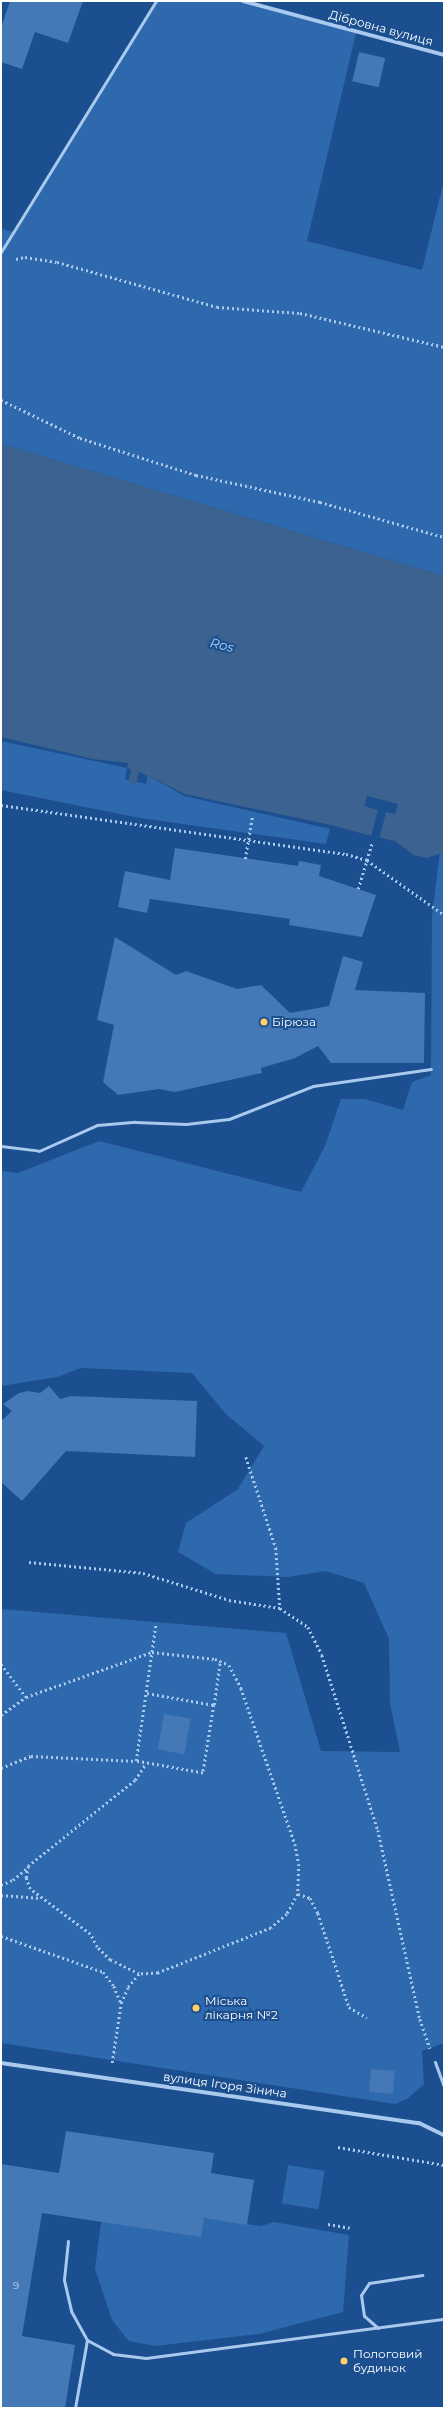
<!DOCTYPE html>
<html>
<head>
<meta charset="utf-8">
<style>
  body { margin:0 }
  #map { position:relative; width:445px; height:2409px; overflow:hidden; background:#1b4f8f; font-family:Montserrat,sans-serif }
  div>[style] { position:absolute }
  .green>* { inset:0; background:#2e69ad; transform-origin:0 0 }
  .water>* { inset:0; background:#3c6290 }
  .pier>* { inset:0; background:#1b4f8f }
  .stream>* { height:8px; margin:-4px; padding:0 4px; transform-origin:4px; border-radius:4px; background:#3c6290 }
  .building>* { inset:0; background:#4478b7; transform-origin:0 0 }
  .path>* { height:2.5px; margin-top:-1.25px; transform-origin:0; background:repeating-linear-gradient(90deg,#a9c9ee 0 2px,transparent 0 5px) }
  .service>* { height:3px; margin:-1.5px; padding:0 1.5px; transform-origin:1.5px; border-radius:1.5px; background:#a9c9ee }
  .minor>* { height:4px; margin:-2px; padding:0 2px; transform-origin:2px; border-radius:2px; background:#a9c9ee }
  .dots>* { width:11px; height:11px; translate:-50% -50%; box-sizing:border-box; border:2px solid #1b4f8f; border-radius:50% }
  span { translate:-50% -50%; white-space:nowrap; text-align:center; line-height:1.15; -webkit-text-stroke:4px #1b4f8f; paint-order:stroke }
  .number-label { font-size:10px; color:#d0dded }
  .number-label span { -webkit-text-stroke-width:0 }
  .street-label { font-size:12px; color:#fff }
  .poi-label { font-size:12px; color:#fff }
  .left { translate:0 -50%; text-align:left }
  .water-label { font-size:13px; color:#b5d3f5; font-style:italic }
  .frame { position:absolute; inset:0; border:2px solid #fff; pointer-events:none }
</style>
</head>
<body>
<div id="map">
  <div class="green">
    <div style="clip-path:polygon(156px 1px,243px 1px,356px 33px,307px 241px,422px 270px,444px 180px,444px 576px,1px 444px,1px 228px,13px 232px)"></div>
    <div style="clip-path:polygon(1px 739px,127px 768px,125px 779px,146px 784px,148px 775px,184px 794px,330px 828px,326px 844px,140px 818px,1px 790px)"></div>
    <div style="clip-path:polygon(440px 851px,444px 852px,444px 2043px,422px 2051px,424px 2084px,407px 2099px,395px 2104px,1px 2043px,1px 1609px,286px 1633px,321px 1751px,400px 1752px,390px 1703px,389px 1639px,364px 1583px,326px 1571px,288px 1577px,216px 1574px,178px 1552px,186px 1523px,238px 1489px,264px 1446px,226px 1414px,192px 1373px,81px 1368px,57px 1377px,1px 1386px,1px 1171px,18px 1173px,99px 1141px,301px 1192px,325px 1146px,341px 1099px,365px 1099px,403px 1110px,412px 1082px,431px 1075px,432px 916px)"></div>
    <div style="left:288px;top:2165px;width:37px;height:39px;rotate:9deg"></div>
    <div style="clip-path:polygon(203px 2218px,261px 2226px,274px 2222px,349px 2235px,343px 2312px,259px 2334px,155px 2346px,129px 2341px,112px 2320px,95px 2269px,101px 2222px)"></div>
  </div>
  <div class="water">
    <div style="clip-path:polygon(1px 444px,444px 576px,444px 852px,427px 858px,414px 855px,395px 841px,184px 794px,135px 770px,1px 739px)"></div>
  </div>
  <div class="pier">
    <div style="clip-path:polygon(1px 737px,93px 759px,128px 763px,127px 768px,1px 741px)"></div>
    <div style="clip-path:polygon(148px 775px,184px 794px,331px 825px,371px 836px,378px 810px,364px 806px,367px 796px,398px 804px,395px 814px,386px 812px,379px 840px,184px 796px)"></div>
  </div>
  <div class="stream">
    <div style="left:133px;top:780px;width:10px;rotate:-79deg"></div>
  </div>
  <div class="building">
    <div style="clip-path:polygon(10px 1px,83px 1px,68px 43px,35px 32px,22px 69px,1px 62px,1px 28px)"></div>
    <div style="left:359px;top:52px;width:27px;height:30px;rotate:13deg"></div>
    <div style="clip-path:polygon(175px 848px,298px 866px,299px 861px,321px 865px,319px 876px,376px 895px,362px 937px,289px 925px,290px 919px,150px 899px,147px 913px,118px 907px,125px 871px,170px 880px)"></div>
    <div style="clip-path:polygon(115px 937px,176px 975px,186px 971px,237px 989px,261px 985px,290px 1013px,329px 1006px,343px 956px,363px 962px,355px 990px,425px 993px,424px 1063px,331px 1063px,318px 1046px,295px 1058px,261px 1068px,262px 1073px,175px 1092px,159px 1089px,118px 1095px,103px 1082px,114px 1025px,97px 1020px)"></div>
    <div style="clip-path:polygon(49px 1386px,60px 1399px,71px 1396px,197px 1401px,195px 1457px,66px 1451px,22px 1501px,1px 1482px,1px 1421px,12px 1411px,3px 1404px,19px 1393px,28px 1391px,40px 1393px)"></div>
    <div style="left:164px;top:1714px;width:27px;height:36px;rotate:10deg"></div>
    <div style="left:371px;top:2069px;width:24px;height:23px;rotate:5deg"></div>
    <div style="clip-path:polygon(66px 2131px,214px 2153px,211px 2173px,254px 2180px,247px 2225px,204px 2218px,201px 2237px,42px 2213px,22px 2336px,75px 2345px,65px 2408px,1px 2408px,1px 2164px,59px 2173px)"></div>
  </div>
  <div class="path">
    <div style="left:16px;top:259px;width:9px;rotate:-13deg"></div>
    <div style="left:25px;top:257px;width:32px;rotate:9deg"></div>
    <div style="left:57px;top:262px;width:166px;rotate:15.7deg"></div>
    <div style="left:217px;top:307px;width:83px;rotate:4.1deg"></div>
    <div style="left:300px;top:313px;width:148px;rotate:13.3deg"></div>
    <div style="left:1px;top:400px;width:88px;rotate:25.7deg"></div>
    <div style="left:80px;top:438px;width:122px;rotate:17.7deg"></div>
    <div style="left:196px;top:475px;width:127px;rotate:12.3deg"></div>
    <div style="left:320px;top:502px;width:129px;rotate:15.8deg"></div>
    <div style="left:1px;top:805px;width:348px;rotate:8.1deg"></div>
    <div style="left:346px;top:854px;width:22px;rotate:16deg"></div>
    <div style="left:367px;top:860px;width:95px;rotate:35.5deg"></div>
    <div style="left:245px;top:859px;width:42px;rotate:-80.3deg"></div>
    <div style="left:358px;top:889px;width:48px;rotate:-73.1deg"></div>
    <div style="left:246px;top:1457px;width:96px;rotate:71.8deg"></div>
    <div style="left:276px;top:1548px;width:60px;rotate:86.2deg"></div>
    <div style="left:29px;top:1562px;width:115px;rotate:5.5deg"></div>
    <div style="left:143px;top:1573px;width:90px;rotate:17.4deg"></div>
    <div style="left:229px;top:1600px;width:52px;rotate:8.9deg"></div>
    <div style="left:280px;top:1608px;width:34px;rotate:34deg"></div>
    <div style="left:308px;top:1627px;width:31px;rotate:63deg"></div>
    <div style="left:322px;top:1655px;width:184px;rotate:72.3deg"></div>
    <div style="left:378px;top:1830px;width:194px;rotate:77.5deg"></div>
    <div style="left:420px;top:2019px;width:31px;rotate:71deg"></div>
    <div style="left:1px;top:1664px;width:41px;rotate:52.9deg"></div>
    <div style="left:147px;top:1693px;width:68px;rotate:10.2deg"></div>
    <div style="left:214px;top:1705px;width:69px;rotate:99.2deg"></div>
    <div style="left:203px;top:1773px;width:68px;rotate:-169.8deg"></div>
    <div style="left:136px;top:1761px;width:139px;rotate:-81.8deg"></div>
    <div style="left:214px;top:1705px;width:43px;rotate:-82.1deg"></div>
    <div style="left:1px;top:1715px;width:31px;rotate:-36deg"></div>
    <div style="left:26px;top:1697px;width:134px;rotate:-19.7deg"></div>
    <div style="left:152px;top:1652px;width:63px;rotate:6.3deg"></div>
    <div style="left:215px;top:1659px;width:15px;rotate:23deg"></div>
    <div style="left:229px;top:1665px;width:26px;rotate:62deg"></div>
    <div style="left:241px;top:1688px;width:165px;rotate:70.9deg"></div>
    <div style="left:295px;top:1844px;width:20px;rotate:79deg"></div>
    <div style="left:299px;top:1864px;width:30px;rotate:92deg"></div>
    <div style="left:298px;top:1894px;width:23px;rotate:119deg"></div>
    <div style="left:287px;top:1914px;width:21px;rotate:139deg"></div>
    <div style="left:271px;top:1928px;width:122px;rotate:158.3deg"></div>
    <div style="left:158px;top:1973px;width:19px;rotate:177deg"></div>
    <div style="left:139px;top:1974px;width:32px;rotate:-154deg"></div>
    <div style="left:110px;top:1960px;width:18px;rotate:-135deg"></div>
    <div style="left:97px;top:1947px;width:15px;rotate:-118deg"></div>
    <div style="left:90px;top:1934px;width:75px;rotate:-143.1deg"></div>
    <div style="left:30px;top:1889px;width:12px;rotate:-110deg"></div>
    <div style="left:26px;top:1878px;width:12px;rotate:-81deg"></div>
    <div style="left:28px;top:1866px;width:137px;rotate:-38.8deg"></div>
    <div style="left:135px;top:1780px;width:20px;rotate:-57deg"></div>
    <div style="left:1px;top:1768px;width:32px;rotate:-22deg"></div>
    <div style="left:31px;top:1756px;width:105px;rotate:2.7deg"></div>
    <div style="left:1px;top:1885px;width:13px;rotate:-23deg"></div>
    <div style="left:13px;top:1880px;width:20px;rotate:-41deg"></div>
    <div style="left:298px;top:1894px;width:13px;rotate:18deg"></div>
    <div style="left:310px;top:1898px;width:17px;rotate:62deg"></div>
    <div style="left:318px;top:1913px;width:99px;rotate:71.7deg"></div>
    <div style="left:349px;top:2007px;width:21px;rotate:31deg"></div>
    <div style="left:1px;top:1895px;width:40px;rotate:4.3deg"></div>
    <div style="left:1px;top:1936px;width:108px;rotate:19.4deg"></div>
    <div style="left:103px;top:1972px;width:18px;rotate:52deg"></div>
    <div style="left:114px;top:1986px;width:18px;rotate:68deg"></div>
    <div style="left:112px;top:2063px;width:61px;rotate:-81.5deg"></div>
    <div style="left:121px;top:2003px;width:17px;rotate:-66deg"></div>
    <div style="left:128px;top:1987px;width:17px;rotate:-50deg"></div>
    <div style="left:338px;top:2147px;width:108px;rotate:9.6deg"></div>
    <div style="left:328px;top:2224px;width:22px;rotate:10deg"></div>
  </div>
  <div class="service">
    <div style="left:1px;top:252px;width:295px;rotate:-58.3deg"></div>
    <div style="left:1px;top:1146px;width:38px;rotate:7deg"></div>
    <div style="left:39px;top:1151px;width:64px;rotate:-24.1deg"></div>
    <div style="left:97px;top:1125px;width:38px;rotate:-5deg"></div>
    <div style="left:135px;top:1122px;width:51px;rotate:2.2deg"></div>
    <div style="left:186px;top:1124px;width:43px;rotate:-6.6deg"></div>
    <div style="left:229px;top:1119px;width:90px;rotate:-21.4deg"></div>
    <div style="left:313px;top:1086px;width:119px;rotate:-8.2deg"></div>
    <div style="left:435px;top:2062px;width:27px;rotate:70deg"></div>
    <div style="left:68px;top:2241px;width:39px;rotate:96deg"></div>
    <div style="left:64px;top:2280px;width:32px;rotate:77deg"></div>
    <div style="left:71px;top:2311px;width:33px;rotate:61deg"></div>
    <div style="left:87px;top:2340px;width:30px;rotate:28deg"></div>
    <div style="left:113px;top:2354px;width:33px;rotate:7deg"></div>
    <div style="left:146px;top:2358px;width:301px;rotate:-7.5deg"></div>
    <div style="left:378px;top:2328px;width:18px;rotate:-139deg"></div>
    <div style="left:364px;top:2316px;width:21px;rotate:-98deg"></div>
    <div style="left:361px;top:2295px;width:14px;rotate:-56deg"></div>
    <div style="left:369px;top:2283px;width:54px;rotate:-8.6deg"></div>
    <div style="left:75px;top:2408px;width:69px;rotate:-80deg"></div>
  </div>
  <div class="minor">
    <div style="left:243px;top:1px;width:208px;rotate:15deg"></div>
    <div style="left:1px;top:2063px;width:422px;rotate:8.2deg"></div>
    <div style="left:419px;top:2123px;width:28px;rotate:26deg"></div>
  </div>
  <div class="dots">
    <div style="left:264px;top:1022px;background:#ffd166"></div>
    <div style="left:196px;top:2008px;background:#ffd166"></div>
    <div style="left:344px;top:2361px;background:#ffd166"></div>
  </div>
  <div class="number-label">
    <span style="left:16px;top:2286px">9</span>
  </div>
  <div class="street-label">
    <span style="left:381px;top:28px;rotate:15deg">Дібровна вулиця</span>
    <span style="left:225px;top:2085px;rotate:8deg">вулиця Ігоря Зінича</span>
  </div>
  <div class="poi-label">
    <span class="left" style="left:272px;top:1022px">Бірюза</span>
    <span class="left" style="left:205px;top:2008px">Міська<br>лікарня №2</span>
    <span class="left" style="left:353px;top:2361px">Пологовий<br>будинок</span>
  </div>
  <div class="water-label">
    <span style="left:222px;top:645px;rotate:13deg">Ros</span>
  </div>
  <div class="frame"></div>
</div>
</body>
</html>
